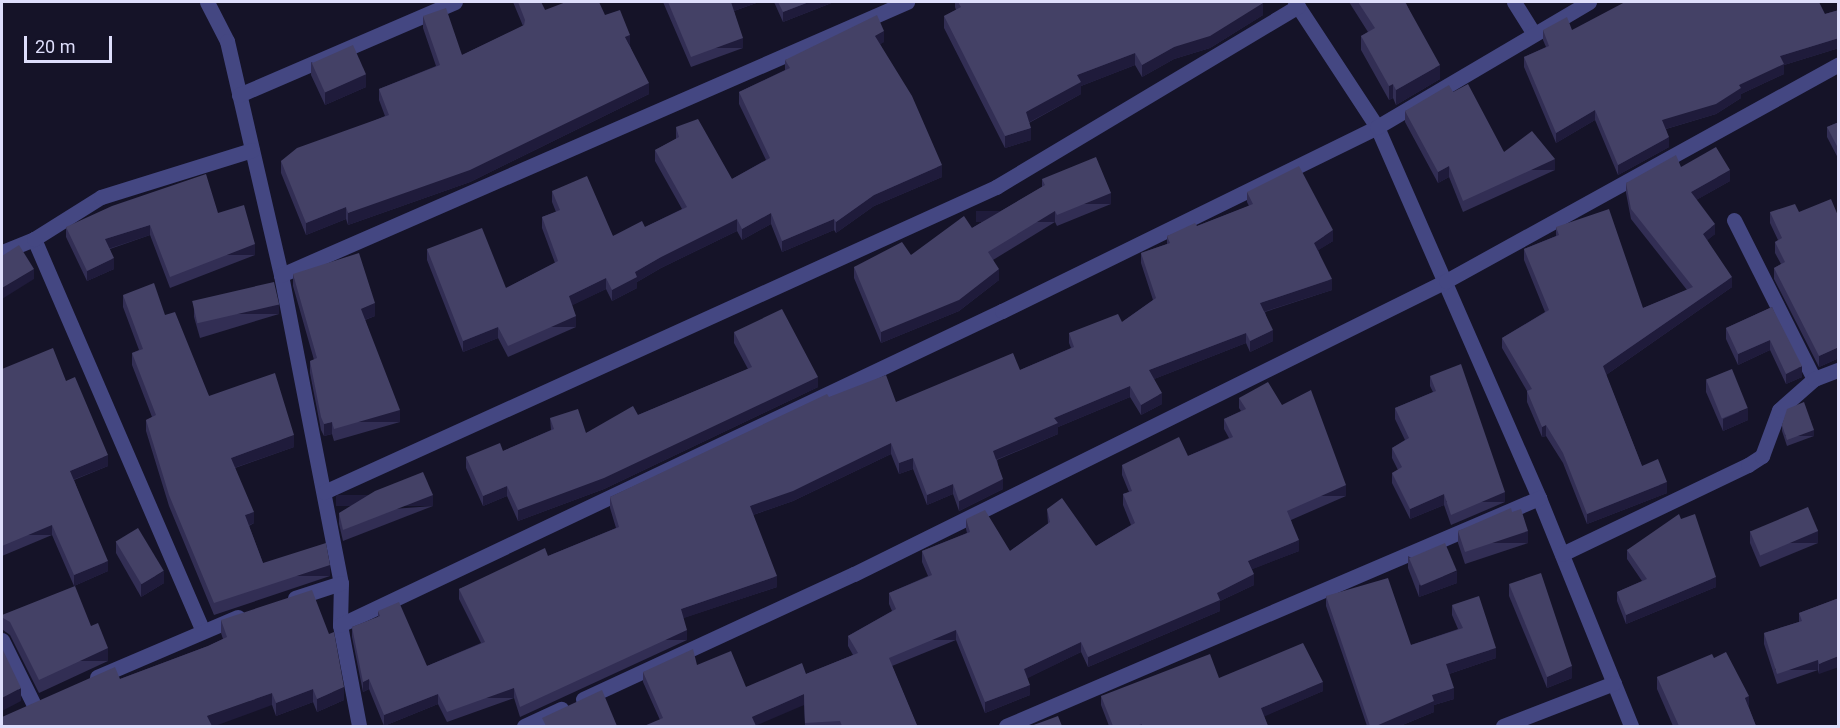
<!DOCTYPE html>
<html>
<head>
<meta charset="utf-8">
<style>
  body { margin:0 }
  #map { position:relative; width:1840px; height:728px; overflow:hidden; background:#151328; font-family:Roboto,sans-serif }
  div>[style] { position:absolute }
  .minor>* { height:15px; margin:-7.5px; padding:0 7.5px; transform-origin:7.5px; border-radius:7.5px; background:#444782 }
  .wall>* { inset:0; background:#322e54 }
  .shaded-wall>* { inset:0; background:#1f1b3b; transform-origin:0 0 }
  .building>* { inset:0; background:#444166; transform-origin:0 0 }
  span { translate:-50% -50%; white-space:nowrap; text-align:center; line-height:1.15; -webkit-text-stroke:4.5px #151328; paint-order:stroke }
  .frame { position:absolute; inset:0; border:3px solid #dedefb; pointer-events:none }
  .scale { position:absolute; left:24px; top:36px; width:88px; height:27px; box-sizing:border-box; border:3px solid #dedefb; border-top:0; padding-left:8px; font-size:18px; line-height:21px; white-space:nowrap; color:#dedefb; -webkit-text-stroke:4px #151328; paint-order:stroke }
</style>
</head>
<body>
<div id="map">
  <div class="minor">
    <div style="left:207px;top:2px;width:44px;rotate:62.9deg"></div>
    <div style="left:227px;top:41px;width:240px;rotate:77deg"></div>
    <div style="left:281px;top:275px;width:314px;rotate:79deg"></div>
    <div style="left:341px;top:583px;width:42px;rotate:91.4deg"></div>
    <div style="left:340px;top:625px;width:103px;rotate:79.3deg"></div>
    <div style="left:1295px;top:2px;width:149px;rotate:56.7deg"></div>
    <div style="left:1377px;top:127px;width:405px;rotate:66.4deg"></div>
    <div style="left:1539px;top:498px;width:246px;rotate:68deg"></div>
    <div style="left:1514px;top:2px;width:36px;rotate:58deg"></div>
    <div style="left:239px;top:95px;width:235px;rotate:-23.3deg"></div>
    <div style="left:1734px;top:220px;width:178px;rotate:63.3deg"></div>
    <div style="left:34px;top:239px;width:425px;rotate:66.7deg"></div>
    <div style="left:2px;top:252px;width:35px;rotate:-22deg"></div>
    <div style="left:34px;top:239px;width:79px;rotate:-32.1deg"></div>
    <div style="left:101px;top:197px;width:158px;rotate:-17.3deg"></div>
    <div style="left:281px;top:275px;width:683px;rotate:-23.56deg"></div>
    <div style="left:324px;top:492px;width:738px;rotate:-24.41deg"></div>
    <div style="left:996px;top:187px;width:352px;rotate:-30.9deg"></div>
    <div style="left:1562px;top:554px;width:206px;rotate:-25.6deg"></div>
    <div style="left:1748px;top:465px;width:17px;rotate:-33deg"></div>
    <div style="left:1762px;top:456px;width:49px;rotate:-69.7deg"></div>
    <div style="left:1779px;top:410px;width:47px;rotate:-41.5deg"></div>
    <div style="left:1814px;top:379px;width:26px;rotate:-21deg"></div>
    <div style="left:295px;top:598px;width:48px;rotate:-18.1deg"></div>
    <div style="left:340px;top:625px;width:733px;rotate:-25.38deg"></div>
    <div style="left:1002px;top:311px;width:418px;rotate:-26.1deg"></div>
    <div style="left:1377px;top:127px;width:246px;rotate:-30.5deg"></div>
    <div style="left:2px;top:640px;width:72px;rotate:63.8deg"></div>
    <div style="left:97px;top:677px;width:153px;rotate:-23.1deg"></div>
    <div style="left:583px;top:699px;width:298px;rotate:-24.8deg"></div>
    <div style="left:854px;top:574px;width:661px;rotate:-26.33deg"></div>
    <div style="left:1446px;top:281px;width:448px;rotate:-28.9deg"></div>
    <div style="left:524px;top:726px;width:41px;rotate:-24.7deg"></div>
    <div style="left:1006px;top:726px;width:580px;rotate:-23.16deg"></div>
    <div style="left:1503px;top:726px;width:119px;rotate:-21.2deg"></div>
  </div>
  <div class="wall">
    <div style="clip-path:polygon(513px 2px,541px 2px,545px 10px,605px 15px,630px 46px,649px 94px,470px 182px,348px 225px,346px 219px,306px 235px,281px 173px,281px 161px,385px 116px,379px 100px,379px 89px,436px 66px,423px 28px,423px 16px,462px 55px,523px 26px)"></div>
    <div style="clip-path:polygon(663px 2px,759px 2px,734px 11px,743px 48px,691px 67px)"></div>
    <div style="clip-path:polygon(774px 2px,834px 2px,783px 22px)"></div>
    <div style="clip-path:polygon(955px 2px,1262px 2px,1263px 15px,1210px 48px,1174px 59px,1142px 77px,1135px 65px,1081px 86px,1081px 94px,1029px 123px,1031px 140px,1005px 148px,944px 28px,944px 16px,956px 10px,955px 7px)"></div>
    <div style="clip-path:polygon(1349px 2px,1407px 2px,1406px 3px,1440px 79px,1396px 105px,1393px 98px,1389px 100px,1361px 50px,1361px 36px,1368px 32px)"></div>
    <div style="clip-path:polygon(1839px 10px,1839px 48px,1784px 65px,1784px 74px,1741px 94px,1741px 98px,1716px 114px,1666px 129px,1669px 147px,1618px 175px,1595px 120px,1556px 143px,1524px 67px,1524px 57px,1546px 47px,1543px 40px,1543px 30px,1572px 30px,1825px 14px)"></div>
    <div style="clip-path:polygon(884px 42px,880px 44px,942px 177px,874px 206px,836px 233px,834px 230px,782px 252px,771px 224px,742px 240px,737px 231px,661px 268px,637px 282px,637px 288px,612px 301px,606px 289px,572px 305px,576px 327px,508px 357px,498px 338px,463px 352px,427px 260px,427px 249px,506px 288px,555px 263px,542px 228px,542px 217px,556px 212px,552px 202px,552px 191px,613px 236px,645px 227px,682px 209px,655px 161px,655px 150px,676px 139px,676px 127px,732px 179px,766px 160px,739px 104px,739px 92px,785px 70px,785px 60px)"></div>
    <div style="clip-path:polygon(311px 62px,366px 87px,325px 105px,311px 75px)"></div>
    <div style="clip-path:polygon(1453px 92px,1504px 152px,1555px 170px,1463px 212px,1449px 177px,1438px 183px,1405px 122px,1405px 111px)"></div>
    <div style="clip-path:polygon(1839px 122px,1839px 160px,1827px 137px,1827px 127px)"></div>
    <div style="clip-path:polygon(1681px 167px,1730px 181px,1696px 200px,1715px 234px,1707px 240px,1732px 287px,1606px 375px,1642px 466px,1667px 493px,1587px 524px,1563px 463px,1546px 436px,1542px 437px,1527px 402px,1527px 391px,1502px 348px,1502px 338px,1545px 312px,1524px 260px,1524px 249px,1556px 236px,1556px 227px,1643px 308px,1687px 290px,1631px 219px,1626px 193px,1626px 183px)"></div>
    <div style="clip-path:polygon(1042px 179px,1111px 204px,1057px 226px,1055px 222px,993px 260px,999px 280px,959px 311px,881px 343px,854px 278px,854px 267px,911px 255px,972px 228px,1042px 187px)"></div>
    <div style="clip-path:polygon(1247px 192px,1333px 241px,1318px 250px,1332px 290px,1265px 312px,1273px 341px,1250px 352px,1246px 343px,1154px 379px,1162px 404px,1141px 415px,1130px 397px,1058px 427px,1058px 434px,997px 460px,1003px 489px,959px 511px,953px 494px,927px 505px,913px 469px,899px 474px,891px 454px,793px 501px,753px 515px,777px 587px,683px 618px,687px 640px,520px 717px,514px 698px,447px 722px,438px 704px,384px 726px,369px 689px,363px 692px,352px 637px,352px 627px,378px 617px,378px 611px,427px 666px,481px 643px,459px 599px,459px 589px,548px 556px,616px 528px,610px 508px,610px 497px,829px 397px,896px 402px,1020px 370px,1071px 348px,1069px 343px,1069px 333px,1122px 322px,1153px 300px,1141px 263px,1141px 253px,1167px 244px,1167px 236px,1197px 226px,1249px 206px,1247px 202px)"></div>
    <div style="clip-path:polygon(1770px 212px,1799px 212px,1839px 218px,1839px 358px,1819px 367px,1774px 279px,1774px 268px,1781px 264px,1775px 253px,1775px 242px,1778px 240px,1770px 223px)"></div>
    <div style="clip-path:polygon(218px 213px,255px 255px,170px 288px,150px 235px,110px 249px,114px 269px,87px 281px,66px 237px,66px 227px)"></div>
    <div style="clip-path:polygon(293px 274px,375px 316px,365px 320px,400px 422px,334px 441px,332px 434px,324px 436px,321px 430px,310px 373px,310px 361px,314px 360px,293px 286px)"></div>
    <div style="clip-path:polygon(123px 295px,165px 315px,209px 396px,294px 447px,235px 468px,254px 523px,249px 526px,263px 563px,330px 576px,214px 615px,169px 506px,146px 431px,146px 420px,152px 417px,132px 365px,132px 353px,139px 350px,123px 307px)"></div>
    <div style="clip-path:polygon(1772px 307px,1802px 377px,1786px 384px,1770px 350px,1738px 365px,1726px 339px,1726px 328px)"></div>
    <div style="clip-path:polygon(194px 308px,279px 314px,200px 338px,194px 317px)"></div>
    <div style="clip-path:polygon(734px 332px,818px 387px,604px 489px,518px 521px,507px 496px,483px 506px,466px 468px,466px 457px,503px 451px,551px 430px,550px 418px,586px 433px,638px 415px,748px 369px,734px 343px)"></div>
    <div style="clip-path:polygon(2px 369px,66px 381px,108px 466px,74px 480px,108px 571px,74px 586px,52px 535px,2px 556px)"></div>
    <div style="clip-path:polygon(1430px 376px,1505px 502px,1451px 525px,1444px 505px,1410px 519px,1392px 483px,1392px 473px,1398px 470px,1392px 458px,1392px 448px,1405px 440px,1395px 419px,1395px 408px,1433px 392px,1430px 386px)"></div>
    <div style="clip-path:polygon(1706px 380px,1748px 420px,1723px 431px,1706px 392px)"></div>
    <div style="clip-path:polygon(1239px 398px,1282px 405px,1346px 496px,1291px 520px,1299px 551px,1252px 569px,1254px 585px,1220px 601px,1220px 611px,1088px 667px,1081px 652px,1027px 678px,1030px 695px,985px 713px,956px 640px,892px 666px,917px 726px,805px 726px,804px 705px,660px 720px,643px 682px,643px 672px,697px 665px,746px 687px,806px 674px,853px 655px,848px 646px,848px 636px,892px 611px,889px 604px,889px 593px,928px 576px,922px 562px,922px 551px,967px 533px,966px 529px,966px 519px,1010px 551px,1048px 524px,1047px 509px,1096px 546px,1131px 525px,1123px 505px,1123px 494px,1129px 492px,1122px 475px,1122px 465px,1188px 456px,1229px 438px,1224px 429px,1224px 419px,1241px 411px,1239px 408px)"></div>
    <div style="clip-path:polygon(1782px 425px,1814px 436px,1787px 446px,1782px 431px)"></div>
    <div style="clip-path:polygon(433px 506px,343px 541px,339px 524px,339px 513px)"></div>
    <div style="clip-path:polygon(1512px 512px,1528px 543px,1465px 564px,1458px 543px,1458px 531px)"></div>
    <div style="clip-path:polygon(1681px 519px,1716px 587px,1626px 624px,1617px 601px,1617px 592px,1642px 581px,1627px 559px,1627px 550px)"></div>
    <div style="clip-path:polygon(1750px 531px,1818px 543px,1760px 567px,1750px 543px)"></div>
    <div style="clip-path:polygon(116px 541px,164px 583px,141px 597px,116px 553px)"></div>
    <div style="clip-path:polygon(1408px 556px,1457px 583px,1419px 597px,1408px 568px)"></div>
    <div style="clip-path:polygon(1509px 584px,1572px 678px,1547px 688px,1509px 596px)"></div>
    <div style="clip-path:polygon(1326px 596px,1411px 645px,1458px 629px,1452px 615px,1452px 605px,1496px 658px,1449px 674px,1454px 699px,1434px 705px,1434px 712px,1400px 726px,1367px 726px,1326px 606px)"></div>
    <div style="clip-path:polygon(1839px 598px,1819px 674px,1818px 670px,1777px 684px,1764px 644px,1764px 633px,1799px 622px,1799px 613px)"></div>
    <div style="clip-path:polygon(2px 615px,91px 626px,108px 661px,39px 693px,10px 635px,3px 630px)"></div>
    <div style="clip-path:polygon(221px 620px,344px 700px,317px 712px,313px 702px,276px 716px,272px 705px,120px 679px,208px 646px,223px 639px,221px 633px)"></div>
    <div style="clip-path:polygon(1714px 658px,1749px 708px,1756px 726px,1673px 726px,1657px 689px,1657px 677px)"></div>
    <div style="clip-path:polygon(1219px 678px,1323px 691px,1264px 716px,1268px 726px,1109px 726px,1101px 705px,1101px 696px)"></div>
  </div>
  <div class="shaded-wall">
    <div style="clip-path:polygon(731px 2px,759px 2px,731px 12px)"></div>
    <div style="clip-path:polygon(809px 2px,834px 2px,783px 22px,783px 12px)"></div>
    <div style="clip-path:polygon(1263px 3px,1263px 15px,1210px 48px,1174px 59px,1142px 77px,1142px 65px,1174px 47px)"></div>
    <div style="clip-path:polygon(884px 31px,884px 42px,875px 47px,875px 36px)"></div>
    <div style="clip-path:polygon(630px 35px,630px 46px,625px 37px)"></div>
    <div style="left:743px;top:38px;width:10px;height:55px;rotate:90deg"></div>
    <div style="clip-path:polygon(1839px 38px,1839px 48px,1784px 65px,1784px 74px,1741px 94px,1741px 98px,1716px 114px,1662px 130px,1662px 120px,1739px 85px,1780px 56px)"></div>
    <div style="clip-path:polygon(1135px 53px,1135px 65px,1081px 86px,1081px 94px,1026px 124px,1026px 112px,1077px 75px)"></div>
    <div style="clip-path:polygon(1440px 65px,1440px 79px,1396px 105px,1396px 90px)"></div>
    <div style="clip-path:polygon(366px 74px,366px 87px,325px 105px,325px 92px)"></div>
    <div style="clip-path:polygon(649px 83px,649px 94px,470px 182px,348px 225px,348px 213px)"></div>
    <div style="clip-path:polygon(1393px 84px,1393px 98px,1389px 100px,1389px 86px)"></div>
    <div style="clip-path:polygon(1595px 110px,1595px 120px,1556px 143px,1556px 133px)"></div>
    <div style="clip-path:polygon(1031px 128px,1031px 140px,1005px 148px,1005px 136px)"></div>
    <div style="clip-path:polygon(1669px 137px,1669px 147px,1618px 175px,1618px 165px)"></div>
    <div style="left:1555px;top:159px;width:11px;height:101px;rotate:90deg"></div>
    <div style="clip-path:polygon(942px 165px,942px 177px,874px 206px,836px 233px,836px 222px,874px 195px)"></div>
    <div style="clip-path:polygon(1449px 166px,1449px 177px,1438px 183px,1438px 172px)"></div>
    <div style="clip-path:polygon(1730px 170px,1730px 181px,1691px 203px,1691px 192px)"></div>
    <div style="left:1111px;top:193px;width:11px;height:58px;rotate:90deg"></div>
    <div style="clip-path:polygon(346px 207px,346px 219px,306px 235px,306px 223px)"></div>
    <div style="left:1055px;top:211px;width:11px;height:79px;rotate:90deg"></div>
    <div style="clip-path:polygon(771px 213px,771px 224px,742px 240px,742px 229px)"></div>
    <div style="clip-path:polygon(737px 219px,737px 231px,661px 268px,637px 282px,637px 288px,612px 301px,612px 290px,635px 272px,661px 257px)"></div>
    <div style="clip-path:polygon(834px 219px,834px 230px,782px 252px,782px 241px)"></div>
    <div style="clip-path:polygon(1715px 224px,1715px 234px,1703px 244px,1703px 234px)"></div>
    <div style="clip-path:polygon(150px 225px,150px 235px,105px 250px,105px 239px)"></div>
    <div style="clip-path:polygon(1333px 230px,1333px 241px,1314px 253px,1314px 243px)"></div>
    <div style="left:255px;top:244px;width:11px;height:91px;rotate:90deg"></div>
    <div style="clip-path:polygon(114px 258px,114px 269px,87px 281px,87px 271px)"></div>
    <div style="clip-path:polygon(34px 269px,34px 279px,2px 299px,2px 288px)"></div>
    <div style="clip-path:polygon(999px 269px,999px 280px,959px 311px,881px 343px,881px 332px)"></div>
    <div style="clip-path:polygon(1732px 277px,1732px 287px,1603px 377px,1603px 366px)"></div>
    <div style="clip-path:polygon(606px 278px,606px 289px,569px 307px,569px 296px)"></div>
    <div style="clip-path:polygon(1332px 279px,1332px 290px,1260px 313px,1260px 303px)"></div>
    <div style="clip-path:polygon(375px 303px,375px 316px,361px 321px,361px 309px)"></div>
    <div style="left:279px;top:304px;width:10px;height:83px;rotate:90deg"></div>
    <div style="left:576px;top:316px;width:11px;height:74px;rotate:90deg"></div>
    <div style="clip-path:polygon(498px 327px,498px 338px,463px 352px,463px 341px)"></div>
    <div style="clip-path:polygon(1273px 330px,1273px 341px,1250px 352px,1250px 341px)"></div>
    <div style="clip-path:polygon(1246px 333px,1246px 343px,1149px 381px,1149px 370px)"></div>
    <div style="clip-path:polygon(1770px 340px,1770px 350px,1738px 365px,1738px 354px)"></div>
    <div style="clip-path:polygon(1839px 347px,1839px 358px,1819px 367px,1819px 356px)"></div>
    <div style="clip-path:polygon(1802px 366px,1802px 377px,1786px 384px,1786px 374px)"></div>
    <div style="clip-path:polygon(818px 377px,818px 387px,604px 489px,518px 521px,518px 510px)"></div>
    <div style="clip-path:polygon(1130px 386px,1130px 397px,1058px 427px,1058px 434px,993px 461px,993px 451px,1054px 418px)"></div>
    <div style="clip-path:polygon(1162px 393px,1162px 404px,1141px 415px,1141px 405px)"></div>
    <div style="clip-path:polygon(1748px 408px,1748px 420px,1723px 431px,1723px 419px)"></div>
    <div style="left:400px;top:410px;width:12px;height:69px;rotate:90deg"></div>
    <div style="clip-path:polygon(332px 422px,332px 434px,324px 436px,324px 424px)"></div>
    <div style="clip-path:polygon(1546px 425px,1546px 436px,1542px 437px,1542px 427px)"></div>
    <div style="left:1814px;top:430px;width:6px;height:29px;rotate:90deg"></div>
    <div style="clip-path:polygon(294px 435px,294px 447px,231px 469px,231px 458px)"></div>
    <div style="clip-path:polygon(891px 443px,891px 454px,793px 501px,750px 516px,750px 506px)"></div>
    <div style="clip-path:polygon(108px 455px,108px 466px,70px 481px,70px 471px)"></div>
    <div style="clip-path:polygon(913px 458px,913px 469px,899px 474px,899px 463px)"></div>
    <div style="clip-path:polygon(1003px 479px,1003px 489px,959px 511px,959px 501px)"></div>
    <div style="clip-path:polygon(1667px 482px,1667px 493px,1587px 524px,1587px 514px)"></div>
    <div style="clip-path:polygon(953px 484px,953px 494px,927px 505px,927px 495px)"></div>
    <div style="left:1346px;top:485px;width:11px;height:64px;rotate:90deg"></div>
    <div style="clip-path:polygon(507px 486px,507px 496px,483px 506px,483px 496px)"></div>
    <div style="left:1505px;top:492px;width:10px;height:59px;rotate:90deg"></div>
    <div style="clip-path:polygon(1444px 494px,1444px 505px,1410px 519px,1410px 509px)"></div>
    <div style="left:433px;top:495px;width:11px;height:97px;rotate:90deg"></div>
    <div style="clip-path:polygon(254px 512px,254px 523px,245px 527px,245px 515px)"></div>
    <div style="left:52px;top:525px;width:10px;height:54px;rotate:90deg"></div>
    <div style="left:1528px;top:531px;width:12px;height:66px;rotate:90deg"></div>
    <div style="left:1818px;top:531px;width:12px;height:63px;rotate:90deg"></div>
    <div style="clip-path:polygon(1299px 540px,1299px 551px,1248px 571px,1248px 561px)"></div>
    <div style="clip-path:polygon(108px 561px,108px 571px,74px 586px,74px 575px)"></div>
    <div style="left:330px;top:565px;width:11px;height:122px;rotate:90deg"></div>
    <div style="clip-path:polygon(164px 571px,164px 583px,141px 597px,141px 584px)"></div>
    <div style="clip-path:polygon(1457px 571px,1457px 583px,1419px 597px,1419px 585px)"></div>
    <div style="clip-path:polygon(1254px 574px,1254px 585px,1220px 601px,1220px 611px,1088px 667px,1088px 657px)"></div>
    <div style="clip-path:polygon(777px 576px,777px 587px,681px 619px,681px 609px)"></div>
    <div style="clip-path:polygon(1716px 577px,1716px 587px,1626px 624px,1626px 615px)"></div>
    <div style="left:2px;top:618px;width:1px;height:13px"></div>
    <div style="left:687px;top:630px;width:10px;height:184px;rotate:90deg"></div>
    <div style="left:956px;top:630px;width:10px;height:73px;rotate:90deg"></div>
    <div style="clip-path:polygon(1081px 642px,1081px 652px,1024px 680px,1024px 669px)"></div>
    <div style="left:108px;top:648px;width:13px;height:76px;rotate:90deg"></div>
    <div style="clip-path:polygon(1496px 648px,1496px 658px,1446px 675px,1446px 664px)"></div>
    <div style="clip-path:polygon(1839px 656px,1839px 667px,1819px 674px,1819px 664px)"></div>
    <div style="left:1818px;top:660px;width:10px;height:43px;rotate:90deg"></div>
    <div style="clip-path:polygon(1572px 666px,1572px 678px,1547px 688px,1547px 677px)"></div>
    <div style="clip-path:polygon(369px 679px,369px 689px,363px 692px,363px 682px)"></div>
    <div style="clip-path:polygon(1323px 682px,1323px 691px,1261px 718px,1261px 708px)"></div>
    <div style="clip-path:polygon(1030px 685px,1030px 695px,985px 713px,985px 702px)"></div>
    <div style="clip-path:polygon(344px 687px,344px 700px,317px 712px,317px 699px)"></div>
    <div style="clip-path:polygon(21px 688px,21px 701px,2px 711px,2px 698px)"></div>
    <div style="left:514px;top:688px;width:10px;height:71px;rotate:90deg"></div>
    <div style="clip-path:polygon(1454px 688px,1454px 699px,1434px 705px,1434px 712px,1400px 726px,1376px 726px,1432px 695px)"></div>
    <div style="clip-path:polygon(313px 689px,313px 702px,276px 716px,276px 703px)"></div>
    <div style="clip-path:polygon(272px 693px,272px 705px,215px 726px,207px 726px,207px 716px)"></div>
    <div style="clip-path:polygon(438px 694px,438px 704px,384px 726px,384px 715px)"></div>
    <div style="clip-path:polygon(804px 694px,804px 705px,755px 726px,752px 717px)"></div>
    <div style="clip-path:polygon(1749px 696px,1749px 708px,1745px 698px)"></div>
  </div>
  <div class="building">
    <div style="clip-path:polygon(518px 2px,541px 2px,545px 10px,566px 2px,599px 2px,605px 15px,620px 10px,630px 35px,625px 37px,649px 83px,470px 170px,348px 213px,346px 207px,306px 223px,281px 161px,297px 148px,389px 115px,379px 89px,440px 65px,423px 16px,446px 8px,462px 55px,524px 25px,525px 20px)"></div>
    <div style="clip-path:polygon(668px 2px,731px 2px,743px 38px,691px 57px)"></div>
    <div style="clip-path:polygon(778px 2px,809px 2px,783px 12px)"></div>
    <div style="clip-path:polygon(958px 2px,1262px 2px,1263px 3px,1210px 36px,1174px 47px,1142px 65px,1135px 53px,1077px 75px,1081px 82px,1026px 112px,1031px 128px,1005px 136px,944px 16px,961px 7px)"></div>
    <div style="clip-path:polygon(1358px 2px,1405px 2px,1440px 65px,1396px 90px,1393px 84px,1389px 86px,1361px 36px,1375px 28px)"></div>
    <div style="clip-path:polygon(1625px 2px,1819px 2px,1825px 14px,1839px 10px,1839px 38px,1780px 56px,1784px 64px,1739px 85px,1741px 88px,1716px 104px,1662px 120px,1669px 137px,1618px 165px,1595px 110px,1556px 133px,1524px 57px,1549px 46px,1543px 30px,1567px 17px,1572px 30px)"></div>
    <div style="clip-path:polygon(877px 15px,884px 31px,875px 36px,912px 96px,942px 165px,874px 195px,836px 222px,834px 219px,782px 241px,771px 213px,742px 229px,737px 219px,661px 257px,635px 272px,637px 277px,612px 290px,606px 278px,569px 296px,576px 316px,508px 346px,498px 327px,463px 341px,427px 249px,482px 228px,506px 288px,558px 261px,542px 217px,560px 210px,552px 191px,587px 176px,613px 236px,642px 221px,645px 227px,687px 207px,655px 150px,679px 137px,676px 127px,698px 119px,732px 179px,770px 158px,739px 92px,790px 68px,785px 60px)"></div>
    <div style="left:353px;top:45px;width:32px;height:45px;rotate:66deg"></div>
    <div style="clip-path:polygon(1468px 84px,1504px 152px,1532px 131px,1555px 159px,1463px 201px,1449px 166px,1438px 172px,1405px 111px,1449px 85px,1453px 92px)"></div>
    <div style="clip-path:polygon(1839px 122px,1839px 150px,1827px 127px)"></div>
    <div style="clip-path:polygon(1716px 147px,1730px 170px,1691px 192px,1715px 224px,1703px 234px,1732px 277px,1603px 366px,1642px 466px,1658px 459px,1667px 482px,1587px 514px,1563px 453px,1546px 425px,1542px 427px,1527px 391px,1532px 389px,1502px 338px,1549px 310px,1524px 249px,1559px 235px,1556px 227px,1609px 209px,1643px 308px,1693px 287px,1631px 209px,1626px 183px,1676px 155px,1681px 167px)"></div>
    <div style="clip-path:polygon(1096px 157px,1111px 193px,1057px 215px,1055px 211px,988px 252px,999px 269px,959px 300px,881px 332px,854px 267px,902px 242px,911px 255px,964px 216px,972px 228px,1045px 185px,1042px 179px)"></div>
    <div style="clip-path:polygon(1299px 166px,1333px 230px,1314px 243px,1332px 279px,1260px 303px,1273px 330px,1250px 341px,1246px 333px,1149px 370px,1162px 393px,1141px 405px,1130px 386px,1054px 418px,1058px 423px,993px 451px,1003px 479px,959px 501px,953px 484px,927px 495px,913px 458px,899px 463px,891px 443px,793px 491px,750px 506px,777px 576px,681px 609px,687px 630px,520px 707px,514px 688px,447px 712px,438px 694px,384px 715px,369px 679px,363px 682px,352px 627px,380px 616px,378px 611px,399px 602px,427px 666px,485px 642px,459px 589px,545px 548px,548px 556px,619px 527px,610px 497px,827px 394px,829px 397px,886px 375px,896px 402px,1013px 353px,1020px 370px,1074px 347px,1069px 333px,1118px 314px,1122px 322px,1156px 298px,1141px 253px,1170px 243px,1167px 236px,1195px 223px,1197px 226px,1253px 204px,1247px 192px)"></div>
    <div style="clip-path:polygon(206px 174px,218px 213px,244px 205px,255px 244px,170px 277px,150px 225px,105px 239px,114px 258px,87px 271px,66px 227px,112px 206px)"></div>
    <div style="clip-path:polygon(1831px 199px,1839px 218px,1839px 347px,1819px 356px,1774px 268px,1785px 262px,1775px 242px,1782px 238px,1770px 212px,1795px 204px,1799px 212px)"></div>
    <div style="clip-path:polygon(19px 245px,34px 269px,2px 288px,2px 256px)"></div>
    <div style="clip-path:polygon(359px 253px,375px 303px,361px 309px,400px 410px,334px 429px,332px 422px,324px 424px,321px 417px,310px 361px,317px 358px,293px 274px)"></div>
    <div style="left:274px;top:282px;width:23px;height:84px;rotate:77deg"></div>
    <div style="clip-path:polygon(154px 283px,165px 315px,175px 312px,209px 396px,275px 373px,294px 435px,231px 458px,254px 512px,245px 515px,263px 563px,326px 543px,330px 565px,214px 603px,169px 495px,146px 420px,156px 415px,132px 353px,143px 349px,123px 295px)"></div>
    <div style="clip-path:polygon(1772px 307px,1802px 366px,1786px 374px,1770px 340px,1738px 354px,1726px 328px)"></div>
    <div style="clip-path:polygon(782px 309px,818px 377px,604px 478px,518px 510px,507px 486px,483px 496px,466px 457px,500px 443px,503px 451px,554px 429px,550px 418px,578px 409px,586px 433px,633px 406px,638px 415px,752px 367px,734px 332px)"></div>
    <div style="clip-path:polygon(53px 348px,66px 381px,75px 377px,108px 455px,70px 471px,108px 561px,74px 575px,52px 525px,2px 546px,2px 369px)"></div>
    <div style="clip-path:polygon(1461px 364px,1505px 492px,1451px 515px,1444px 494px,1410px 509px,1392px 473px,1402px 467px,1392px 448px,1409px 438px,1395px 408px,1436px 391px,1430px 376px)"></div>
    <div style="left:1732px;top:369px;width:42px;height:28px;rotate:68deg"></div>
    <div style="clip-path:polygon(1268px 382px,1282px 405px,1311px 390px,1346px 485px,1287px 511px,1299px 540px,1248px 561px,1254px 574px,1217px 593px,1220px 600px,1088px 657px,1081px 642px,1024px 669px,1030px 685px,985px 702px,956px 630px,889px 658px,917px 725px,913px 726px,842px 726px,840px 721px,805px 723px,804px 694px,752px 717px,756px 726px,644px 726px,663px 718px,643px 672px,693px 649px,697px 665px,731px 651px,746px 687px,802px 663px,806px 674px,858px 653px,848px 636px,896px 609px,889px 593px,932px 575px,922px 551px,970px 532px,966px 519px,985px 510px,1010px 551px,1050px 522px,1047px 509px,1062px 498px,1096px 546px,1135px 523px,1123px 494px,1132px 491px,1122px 465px,1179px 437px,1188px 456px,1233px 437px,1224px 419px,1246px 409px,1239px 398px)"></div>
    <div style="clip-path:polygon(1804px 402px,1814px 430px,1787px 440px,1782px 425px,1787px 409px)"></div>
    <div style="clip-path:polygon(423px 472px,433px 495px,343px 530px,339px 513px,375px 491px)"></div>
    <div style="left:1808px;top:507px;width:26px;height:63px;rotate:67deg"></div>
    <div style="clip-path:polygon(1511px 508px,1512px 512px,1521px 509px,1528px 531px,1465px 552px,1458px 531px)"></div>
    <div style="clip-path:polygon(1679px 514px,1681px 519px,1695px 514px,1716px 577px,1626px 615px,1617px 592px,1647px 579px,1627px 550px)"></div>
    <div style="left:138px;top:528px;width:50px;height:26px;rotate:59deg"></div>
    <div style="left:1445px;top:543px;width:30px;height:39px;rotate:67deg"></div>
    <div style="clip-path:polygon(1541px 573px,1572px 666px,1547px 677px,1509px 584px)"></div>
    <div style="clip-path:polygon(1388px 578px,1411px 645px,1463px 628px,1452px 605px,1479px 596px,1496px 648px,1446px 664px,1454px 688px,1432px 695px,1434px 701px,1376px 726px,1370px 726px,1326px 596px)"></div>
    <div style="clip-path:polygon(75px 586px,91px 626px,98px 623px,108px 648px,39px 680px,10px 622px,3px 618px,2px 618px,2px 615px)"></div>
    <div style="clip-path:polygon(312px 590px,329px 634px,334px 632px,344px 687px,317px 699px,313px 689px,276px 703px,272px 693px,207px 716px,212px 726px,2px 726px,2px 717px,115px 667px,120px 679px,208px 646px,227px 637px,221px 620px)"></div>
    <div style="clip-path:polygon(1839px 598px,1839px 656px,1819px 664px,1818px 660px,1777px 674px,1764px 633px,1802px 621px,1799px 613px)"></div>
    <div style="clip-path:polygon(1303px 643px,1323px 682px,1261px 708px,1268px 726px,1142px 726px,1142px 724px,1136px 726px,1113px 726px,1101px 696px,1210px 654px,1219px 678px)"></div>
    <div style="clip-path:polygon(2px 648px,21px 688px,2px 698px)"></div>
    <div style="clip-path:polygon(1726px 652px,1749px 696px,1745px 698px,1756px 726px,1679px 726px,1657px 677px,1712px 654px,1714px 658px)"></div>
    <div style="clip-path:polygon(602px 690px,617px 726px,546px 726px,542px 718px)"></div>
    <div style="clip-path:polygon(1058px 716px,1062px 726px,1031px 726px)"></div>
  </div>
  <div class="frame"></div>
  <div class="scale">20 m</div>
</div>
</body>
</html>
